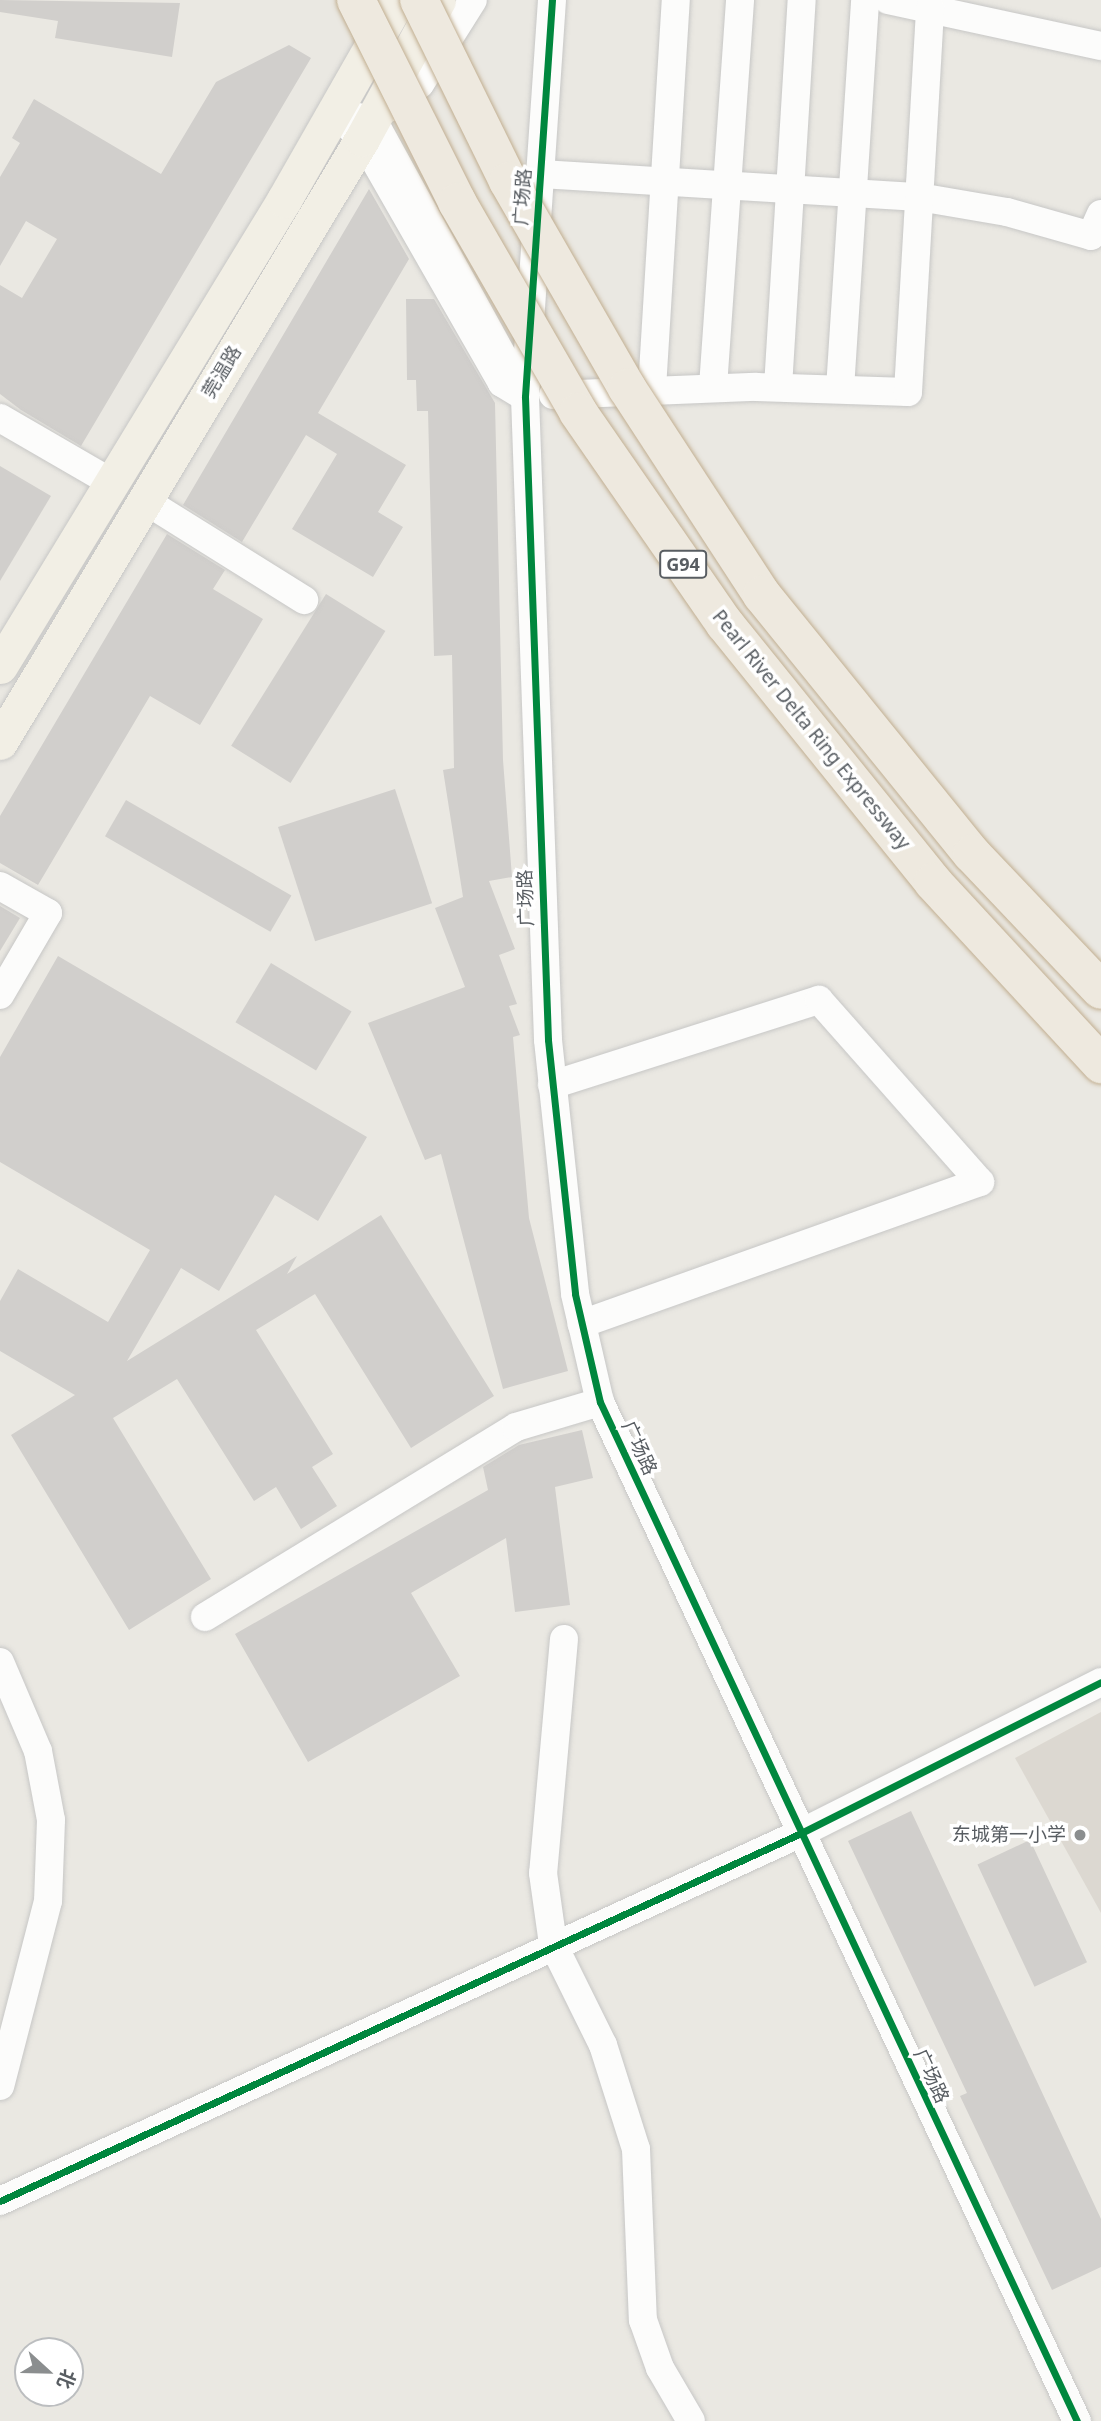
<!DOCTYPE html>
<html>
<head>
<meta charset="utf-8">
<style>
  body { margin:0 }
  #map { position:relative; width:1101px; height:2421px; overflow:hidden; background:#eae8e2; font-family:"Noto Sans","Noto Sans SC",sans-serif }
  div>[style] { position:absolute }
  .education>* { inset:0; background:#dcd8d1 }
  .building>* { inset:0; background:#d1cfcc; transform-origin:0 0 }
  .roads { filter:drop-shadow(0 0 2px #c7c7c6) drop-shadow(0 0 2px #c7c7c6) }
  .minor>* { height:28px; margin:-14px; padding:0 14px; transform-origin:14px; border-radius:14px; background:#fcfcfb }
  .major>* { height:35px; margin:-17.5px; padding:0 17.5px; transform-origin:17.5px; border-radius:17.5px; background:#f2efe5 }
  .bridges { filter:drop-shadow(0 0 2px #c1ae90) drop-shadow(0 0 2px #c1ae90) }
  .highway-bridge>* { height:38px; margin:-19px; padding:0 19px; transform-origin:19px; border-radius:19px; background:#eee9df }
  .cycleway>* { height:7px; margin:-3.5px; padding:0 3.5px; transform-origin:3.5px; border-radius:3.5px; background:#00873e }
  .dots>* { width:19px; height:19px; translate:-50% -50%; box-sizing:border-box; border:4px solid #fff; border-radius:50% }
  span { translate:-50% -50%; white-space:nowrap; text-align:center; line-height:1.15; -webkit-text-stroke:7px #fff; paint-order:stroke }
  .shield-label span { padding:2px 5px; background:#fff; border:2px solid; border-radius:5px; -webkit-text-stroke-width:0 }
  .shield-label { font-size:18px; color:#585d62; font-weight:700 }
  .street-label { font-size:19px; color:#585d62 }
  .poi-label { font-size:19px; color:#585d62 }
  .right { translate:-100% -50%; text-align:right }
  .north { position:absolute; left:14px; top:2337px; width:70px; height:70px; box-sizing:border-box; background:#fff; border:2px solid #bcbec0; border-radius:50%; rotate:112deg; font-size:19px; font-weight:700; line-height:28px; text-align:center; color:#585d62 }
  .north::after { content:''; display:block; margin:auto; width:24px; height:32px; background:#8b8e8f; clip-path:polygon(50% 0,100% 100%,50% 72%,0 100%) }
</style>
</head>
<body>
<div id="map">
  <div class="education">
    <div style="clip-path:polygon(1101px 1712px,1101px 1913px,1015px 1758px)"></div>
  </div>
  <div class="building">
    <div style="clip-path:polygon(0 0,180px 3px,172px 57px,55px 38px,58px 21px,0 12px)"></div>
    <div style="clip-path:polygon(289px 45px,311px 58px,81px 446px,21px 410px,0 394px,0 285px,22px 298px,57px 239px,26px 221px,0 266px,0 177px,20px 143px,12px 138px,34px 99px,161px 174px,216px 82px)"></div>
    <div style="clip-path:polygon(369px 189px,409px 259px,318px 413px,406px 465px,378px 512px,403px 527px,373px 577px,292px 529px,337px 454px,306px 435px,242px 542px,183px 505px)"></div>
    <div style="clip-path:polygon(406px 299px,434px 299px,495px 403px,503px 760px,512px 877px,489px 881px,515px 949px,499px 955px,517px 1004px,509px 1006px,520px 1035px,513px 1037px,529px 1218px,568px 1371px,503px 1389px,441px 1154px,425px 1160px,368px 1023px,465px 987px,435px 908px,463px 897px,443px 770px,454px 768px,452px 655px,434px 656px,428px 411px,417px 411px,416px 380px,407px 380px)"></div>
    <div style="clip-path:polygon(0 466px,51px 496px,0 581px)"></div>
    <div style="clip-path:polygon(167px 534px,225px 570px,213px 589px,263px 619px,200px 725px,150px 696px,38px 885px,0 863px,0 816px)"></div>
    <div style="left:326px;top:594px;width:70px;height:179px;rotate:32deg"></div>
    <div style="left:395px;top:789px;width:120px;height:123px;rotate:72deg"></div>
    <div style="left:126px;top:800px;width:191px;height:42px;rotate:30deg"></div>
    <div style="clip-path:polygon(0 906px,20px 918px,0 951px)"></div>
    <div style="clip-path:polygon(58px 956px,367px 1137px,318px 1221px,275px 1195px,219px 1291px,181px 1268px,127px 1361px,297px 1256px,287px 1274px,381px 1215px,494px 1396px,411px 1448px,315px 1294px,256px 1330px,333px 1454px,312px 1467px,337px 1506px,301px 1529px,276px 1487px,254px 1501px,177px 1379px,113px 1418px,211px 1579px,129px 1630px,11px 1435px,75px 1395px,0 1351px,0 1301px,18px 1269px,108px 1322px,150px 1250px,0 1162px,0 1057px)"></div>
    <div style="left:271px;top:963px;width:94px;height:69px;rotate:31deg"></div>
    <div style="clip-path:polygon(582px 1430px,593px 1478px,555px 1487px,570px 1605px,515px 1612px,506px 1538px,411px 1593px,460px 1676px,308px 1762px,235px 1634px,488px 1490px,483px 1467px,519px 1445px)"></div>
    <div style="clip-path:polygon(911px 1811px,1101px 2219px,1101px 2267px,1052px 2290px,960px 2096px,967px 2093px,848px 1841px)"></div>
    <div style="left:1030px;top:1840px;width:135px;height:58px;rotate:65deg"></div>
  </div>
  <div class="roads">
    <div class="minor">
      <div style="left:552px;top:0;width:398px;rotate:93.9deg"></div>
      <div style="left:525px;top:397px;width:643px;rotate:87.95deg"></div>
      <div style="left:548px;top:1040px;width:255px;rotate:83.9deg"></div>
      <div style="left:575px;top:1294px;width:111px;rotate:77deg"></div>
      <div style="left:600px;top:1402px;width:1125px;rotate:64.92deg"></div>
      <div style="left:888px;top:0;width:218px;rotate:12.2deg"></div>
      <div style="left:389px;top:108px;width:39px;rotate:-38deg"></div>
      <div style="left:420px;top:84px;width:99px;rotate:-57.8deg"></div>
      <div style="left:334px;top:112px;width:40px;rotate:12deg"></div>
      <div style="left:373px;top:120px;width:316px;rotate:61.2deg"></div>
      <div style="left:525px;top:397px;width:27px;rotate:-149deg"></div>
      <div style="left:502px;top:383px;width:281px;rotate:-119.8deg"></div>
      <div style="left:362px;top:139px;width:39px;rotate:-136deg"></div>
      <div style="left:541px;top:174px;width:379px;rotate:3.5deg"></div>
      <div style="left:919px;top:197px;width:89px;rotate:9.7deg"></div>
      <div style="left:1007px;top:212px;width:87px;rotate:15.9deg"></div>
      <div style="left:1091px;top:236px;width:24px;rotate:-66deg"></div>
      <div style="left:713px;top:387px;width:388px;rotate:-86deg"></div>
      <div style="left:778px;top:387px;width:388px;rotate:-86.5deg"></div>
      <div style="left:652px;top:389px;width:390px;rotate:-86.5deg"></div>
      <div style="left:840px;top:389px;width:390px;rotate:-86.3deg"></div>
      <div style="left:553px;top:395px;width:203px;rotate:-2.3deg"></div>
      <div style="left:756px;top:387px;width:152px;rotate:1.9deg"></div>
      <div style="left:908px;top:392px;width:384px;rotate:-86.7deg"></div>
      <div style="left:0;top:418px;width:129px;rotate:30.1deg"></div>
      <div style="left:144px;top:500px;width:189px;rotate:32deg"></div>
      <div style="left:0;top:886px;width:55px;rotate:29.4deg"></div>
      <div style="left:48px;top:913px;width:95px;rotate:120.3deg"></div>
      <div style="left:552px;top:1085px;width:280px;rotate:-17.7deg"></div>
      <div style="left:819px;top:1000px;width:243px;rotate:48.5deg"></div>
      <div style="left:980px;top:1182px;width:423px;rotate:160.4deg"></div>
      <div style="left:205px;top:1617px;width:364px;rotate:-31.4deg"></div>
      <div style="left:516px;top:1427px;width:88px;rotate:-16.6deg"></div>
      <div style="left:564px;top:1639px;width:235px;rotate:95.1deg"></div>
      <div style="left:543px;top:1873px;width:72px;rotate:82deg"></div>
      <div style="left:553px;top:1944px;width:113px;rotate:63.7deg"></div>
      <div style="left:603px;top:2045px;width:109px;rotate:72.4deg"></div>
      <div style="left:636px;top:2149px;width:171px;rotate:87.7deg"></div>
      <div style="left:643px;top:2320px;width:51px;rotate:70.5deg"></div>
      <div style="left:660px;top:2368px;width:61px;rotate:59.7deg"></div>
      <div style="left:0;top:1662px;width:97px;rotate:66.9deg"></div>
      <div style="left:38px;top:1751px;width:70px;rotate:79.3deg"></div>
      <div style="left:51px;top:1820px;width:81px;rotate:92.1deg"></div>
      <div style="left:48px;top:1901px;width:191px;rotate:104.5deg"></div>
      <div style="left:0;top:2201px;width:879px;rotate:-24.67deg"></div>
      <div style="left:799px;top:1834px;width:338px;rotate:-26.7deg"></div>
    </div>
    <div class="major">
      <div style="left:0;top:666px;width:546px;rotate:-58.64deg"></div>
      <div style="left:284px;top:200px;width:230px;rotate:-60.3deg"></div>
      <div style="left:0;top:742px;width:703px;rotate:-59.02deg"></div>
      <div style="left:362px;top:139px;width:158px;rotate:-61.3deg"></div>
    </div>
  </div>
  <div class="bridges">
    <div class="highway-bridge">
      <div style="left:356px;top:0;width:226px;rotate:63.4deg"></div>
      <div style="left:457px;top:202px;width:242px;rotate:60deg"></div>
      <div style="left:578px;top:412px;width:258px;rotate:55.3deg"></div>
      <div style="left:725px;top:624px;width:331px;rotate:51.1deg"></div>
      <div style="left:933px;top:882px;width:248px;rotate:47.3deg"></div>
      <div style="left:419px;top:0;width:202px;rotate:63.8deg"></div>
      <div style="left:508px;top:181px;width:239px;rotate:60.1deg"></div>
      <div style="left:627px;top:388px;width:247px;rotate:56.9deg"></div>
      <div style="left:762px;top:595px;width:333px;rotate:51deg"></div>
      <div style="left:972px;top:854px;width:187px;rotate:46.5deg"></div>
    </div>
  </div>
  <div class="cycleway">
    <div style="left:552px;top:0;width:398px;rotate:93.9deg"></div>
    <div style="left:525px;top:397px;width:643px;rotate:87.95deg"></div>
    <div style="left:548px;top:1040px;width:255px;rotate:83.9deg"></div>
    <div style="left:575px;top:1294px;width:111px;rotate:77deg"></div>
    <div style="left:600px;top:1402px;width:1125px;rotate:64.92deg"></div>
    <div style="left:0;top:2201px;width:879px;rotate:-24.67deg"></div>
    <div style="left:799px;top:1834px;width:338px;rotate:-26.7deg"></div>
  </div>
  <div class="dots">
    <div style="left:1080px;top:1835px;background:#8b8e8f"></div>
  </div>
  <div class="shield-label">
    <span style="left:683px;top:564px">G94</span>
  </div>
  <div class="street-label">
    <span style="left:523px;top:197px;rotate:-86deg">广场路</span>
    <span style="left:222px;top:372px;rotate:-59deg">莞温路</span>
    <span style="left:811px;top:730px;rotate:51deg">Pearl River Delta Ring Expressway</span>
    <span style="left:526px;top:898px;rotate:-92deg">广场路</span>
    <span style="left:639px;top:1448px;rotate:65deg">广场路</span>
    <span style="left:931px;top:2076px;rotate:65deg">广场路</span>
  </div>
  <div class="poi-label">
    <span class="right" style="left:1066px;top:1835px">东城第一小学</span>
  </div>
  <div class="north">北</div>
</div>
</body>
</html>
